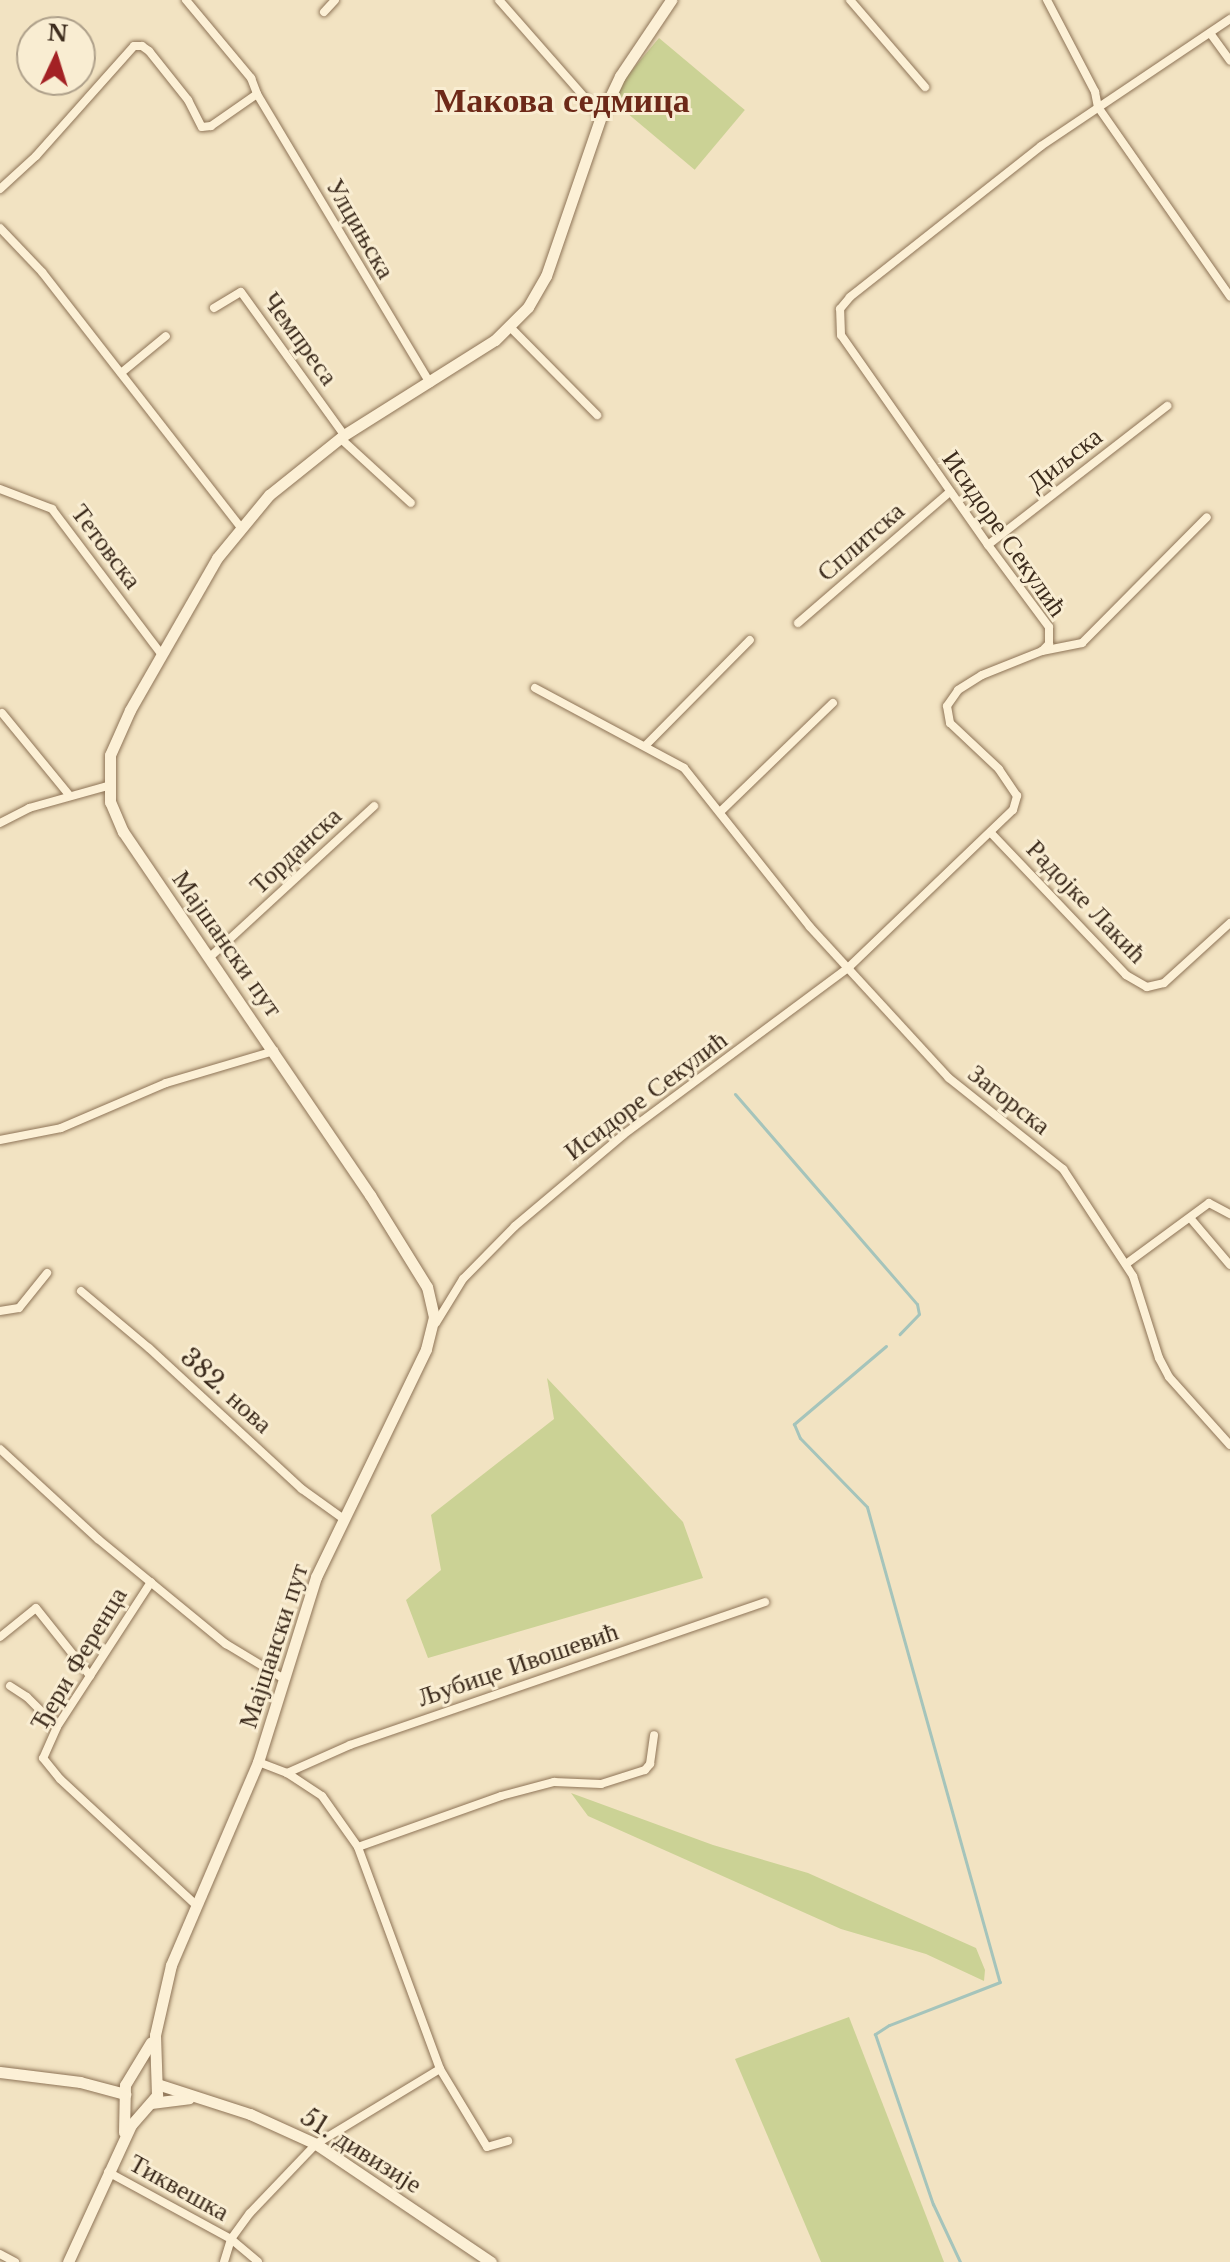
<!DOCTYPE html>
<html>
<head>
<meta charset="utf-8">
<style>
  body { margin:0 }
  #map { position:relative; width:1230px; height:2262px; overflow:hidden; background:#f2e3c2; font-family:"Libre Baskerville",serif }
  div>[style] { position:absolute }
  .green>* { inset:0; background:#cbd295; transform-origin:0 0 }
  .stream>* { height:3px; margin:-1.5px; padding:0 1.5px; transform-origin:1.5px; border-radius:1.5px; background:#a5c4bb }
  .roads { filter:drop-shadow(0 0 2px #8e7457) drop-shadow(0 0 2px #8e7457) }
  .street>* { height:8px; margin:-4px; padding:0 4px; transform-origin:4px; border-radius:4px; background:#fcf0d6 }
  .secondary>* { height:11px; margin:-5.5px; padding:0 5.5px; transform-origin:5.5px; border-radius:5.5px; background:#fcf0d6 }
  span { translate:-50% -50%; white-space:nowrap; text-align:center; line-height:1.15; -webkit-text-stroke:6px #f9edd2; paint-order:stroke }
  .street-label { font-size:26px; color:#3d2c1d }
  .district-label { font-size:34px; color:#6d2918; font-weight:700 }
  .north { position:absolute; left:16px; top:16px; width:80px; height:80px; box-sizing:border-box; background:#f9edd2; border:2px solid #aea08a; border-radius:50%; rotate:4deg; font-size:22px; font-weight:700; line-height:32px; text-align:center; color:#3d2c1d }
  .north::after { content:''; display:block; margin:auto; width:28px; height:36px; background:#a32124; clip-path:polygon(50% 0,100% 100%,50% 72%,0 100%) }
</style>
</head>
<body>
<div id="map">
  <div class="green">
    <div style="left:659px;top:38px;width:112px;height:78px;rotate:40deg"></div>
    <div style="clip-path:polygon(547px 1378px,683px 1522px,703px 1578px,428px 1658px,406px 1600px,441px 1570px,431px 1515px,554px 1419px)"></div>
    <div style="clip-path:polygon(571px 1793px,713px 1845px,808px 1873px,976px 1948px,985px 1970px,984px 1981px,926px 1954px,841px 1929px,588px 1816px)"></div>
    <div style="clip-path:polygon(849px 2017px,944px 2262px,821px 2262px,735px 2059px)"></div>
  </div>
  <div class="stream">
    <div style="left:735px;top:1094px;width:278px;rotate:49.1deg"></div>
    <div style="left:917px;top:1304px;width:10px;rotate:79deg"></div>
    <div style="left:919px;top:1314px;width:28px;rotate:134deg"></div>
    <div style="left:886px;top:1346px;width:121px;rotate:139.7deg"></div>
    <div style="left:794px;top:1424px;width:15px;rotate:67deg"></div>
    <div style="left:800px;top:1438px;width:96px;rotate:45.8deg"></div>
    <div style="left:867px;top:1507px;width:493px;rotate:74.4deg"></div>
    <div style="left:1000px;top:1982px;width:119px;rotate:158.8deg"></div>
    <div style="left:889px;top:2025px;width:17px;rotate:147deg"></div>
    <div style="left:875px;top:2034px;width:180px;rotate:71.2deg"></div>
    <div style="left:933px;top:2204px;width:64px;rotate:65deg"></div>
  </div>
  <div class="roads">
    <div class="street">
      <div style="left:186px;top:0;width:102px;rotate:50.2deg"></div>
      <div style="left:251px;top:78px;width:17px;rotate:69deg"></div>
      <div style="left:499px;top:0;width:154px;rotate:48.7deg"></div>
      <div style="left:850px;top:0;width:115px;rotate:49.2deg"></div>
      <div style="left:1047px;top:0;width:104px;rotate:62.4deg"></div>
      <div style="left:1095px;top:92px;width:15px;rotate:79deg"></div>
      <div style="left:1098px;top:107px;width:231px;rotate:55.1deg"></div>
      <div style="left:324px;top:12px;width:16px;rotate:-47deg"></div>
      <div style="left:1210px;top:33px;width:34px;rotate:54deg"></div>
      <div style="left:0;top:189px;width:49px;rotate:-42.5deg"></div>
      <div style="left:36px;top:156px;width:147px;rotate:-48.3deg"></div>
      <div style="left:134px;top:46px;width:8px"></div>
      <div style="left:142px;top:46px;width:9px;rotate:36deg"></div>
      <div style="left:149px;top:51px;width:63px;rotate:51.5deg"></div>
      <div style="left:188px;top:100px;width:30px;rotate:63deg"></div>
      <div style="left:202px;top:127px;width:9px;rotate:-6deg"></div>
      <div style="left:211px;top:126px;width:56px;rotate:-34.8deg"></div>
      <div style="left:257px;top:94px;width:337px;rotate:59.1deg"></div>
      <div style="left:0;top:228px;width:61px;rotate:46.3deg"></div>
      <div style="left:42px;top:272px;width:322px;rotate:52.1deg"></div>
      <div style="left:214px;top:308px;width:31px;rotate:-31deg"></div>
      <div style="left:241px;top:292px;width:176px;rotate:54.2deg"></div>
      <div style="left:510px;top:327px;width:124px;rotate:45.3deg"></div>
      <div style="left:121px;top:373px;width:58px;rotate:-39.4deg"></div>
      <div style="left:340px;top:438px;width:96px;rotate:42.5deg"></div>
      <div style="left:0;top:489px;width:56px;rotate:21deg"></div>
      <div style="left:52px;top:509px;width:183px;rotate:53deg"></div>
      <div style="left:988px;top:545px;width:227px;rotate:-37.8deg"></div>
      <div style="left:798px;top:623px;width:201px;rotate:-40.8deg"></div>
      <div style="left:1042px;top:651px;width:41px;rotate:-11.3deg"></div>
      <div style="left:1082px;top:643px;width:177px;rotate:-45.2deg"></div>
      <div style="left:535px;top:688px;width:169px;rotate:28.2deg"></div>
      <div style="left:684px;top:768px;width:203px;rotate:51.6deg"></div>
      <div style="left:810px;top:927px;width:205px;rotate:47.4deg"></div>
      <div style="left:949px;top:1078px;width:146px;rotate:38.6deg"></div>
      <div style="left:1063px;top:1169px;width:128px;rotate:56.8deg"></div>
      <div style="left:1133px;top:1276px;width:86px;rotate:72.4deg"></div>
      <div style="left:1159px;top:1358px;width:21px;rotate:62deg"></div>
      <div style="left:1169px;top:1377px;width:91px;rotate:48.1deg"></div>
      <div style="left:2px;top:713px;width:106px;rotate:50.7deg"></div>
      <div style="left:645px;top:746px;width:149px;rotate:-45.3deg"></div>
      <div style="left:720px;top:812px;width:157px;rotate:-44deg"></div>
      <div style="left:0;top:823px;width:33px;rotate:-27deg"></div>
      <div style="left:29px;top:808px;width:82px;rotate:-15.6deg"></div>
      <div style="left:991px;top:833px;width:196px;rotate:46.4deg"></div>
      <div style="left:1126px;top:975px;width:24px;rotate:30deg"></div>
      <div style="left:1147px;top:987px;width:17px;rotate:-13deg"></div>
      <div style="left:1164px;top:983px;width:89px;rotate:-42.3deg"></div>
      <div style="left:210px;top:957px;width:223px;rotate:-42.6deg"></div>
      <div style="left:0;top:1140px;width:62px;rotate:-11.1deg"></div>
      <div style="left:61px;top:1128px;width:114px;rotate:-23.2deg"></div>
      <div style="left:166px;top:1083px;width:113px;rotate:-16.5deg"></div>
      <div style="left:1191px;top:1219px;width:60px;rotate:49.7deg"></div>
      <div style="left:1126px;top:1264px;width:103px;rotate:-36.3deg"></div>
      <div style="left:1209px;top:1203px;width:24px;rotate:28deg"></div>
      <div style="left:81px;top:1291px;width:89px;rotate:40deg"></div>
      <div style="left:149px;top:1348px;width:208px;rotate:42.7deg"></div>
      <div style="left:302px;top:1489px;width:53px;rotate:35.8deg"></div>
      <div style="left:0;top:1311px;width:19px;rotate:-9deg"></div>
      <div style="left:19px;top:1308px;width:45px;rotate:-51.3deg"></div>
      <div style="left:436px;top:1323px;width:52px;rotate:-58.5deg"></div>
      <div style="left:463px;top:1279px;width:74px;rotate:-45.5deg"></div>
      <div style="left:515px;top:1226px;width:141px;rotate:-40.1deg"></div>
      <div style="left:623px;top:1135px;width:282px;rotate:-36.6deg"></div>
      <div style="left:849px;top:967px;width:227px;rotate:-43.8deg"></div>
      <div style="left:1013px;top:810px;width:15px;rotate:-74deg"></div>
      <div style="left:1017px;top:796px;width:32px;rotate:-124deg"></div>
      <div style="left:999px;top:769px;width:67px;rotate:-136.8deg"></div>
      <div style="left:950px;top:723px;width:17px;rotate:-100deg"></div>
      <div style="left:947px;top:706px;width:19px;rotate:-55deg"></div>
      <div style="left:958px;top:690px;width:28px;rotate:-32deg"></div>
      <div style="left:982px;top:675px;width:65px;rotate:-21.8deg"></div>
      <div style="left:1042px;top:651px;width:10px;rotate:-45deg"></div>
      <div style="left:1049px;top:644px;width:17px;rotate:-90deg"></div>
      <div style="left:1049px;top:627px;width:102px;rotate:-126.6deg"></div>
      <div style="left:988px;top:545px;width:256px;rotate:-125deg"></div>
      <div style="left:841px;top:335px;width:26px;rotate:-92deg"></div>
      <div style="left:840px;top:309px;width:16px;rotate:-50deg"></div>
      <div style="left:850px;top:297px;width:243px;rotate:-38.3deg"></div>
      <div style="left:1041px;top:146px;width:228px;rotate:-33.9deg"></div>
      <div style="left:0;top:1449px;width:133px;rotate:42.6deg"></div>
      <div style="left:98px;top:1539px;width:166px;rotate:39.4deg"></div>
      <div style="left:226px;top:1644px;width:68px;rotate:31.1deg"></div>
      <div style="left:151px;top:1582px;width:173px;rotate:123deg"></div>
      <div style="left:57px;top:1727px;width:34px;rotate:114deg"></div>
      <div style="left:43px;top:1758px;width:27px;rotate:51deg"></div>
      <div style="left:60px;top:1779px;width:185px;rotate:42.8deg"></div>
      <div style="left:0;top:1637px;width:46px;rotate:-38.9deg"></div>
      <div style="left:36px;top:1608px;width:87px;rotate:51.5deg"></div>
      <div style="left:10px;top:1686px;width:20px;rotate:33deg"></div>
      <div style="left:27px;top:1697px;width:42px;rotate:45deg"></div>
      <div style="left:287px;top:1773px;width:69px;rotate:-24deg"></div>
      <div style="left:350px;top:1745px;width:439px;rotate:-19deg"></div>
      <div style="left:358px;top:1847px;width:152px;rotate:-19.6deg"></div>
      <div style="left:501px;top:1796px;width:55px;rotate:-14.8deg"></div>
      <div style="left:554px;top:1782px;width:47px;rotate:2.4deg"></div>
      <div style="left:601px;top:1784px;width:46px;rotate:-17.7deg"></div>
      <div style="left:645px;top:1770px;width:8px;rotate:-50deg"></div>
      <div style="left:650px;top:1764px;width:29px;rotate:-82deg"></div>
      <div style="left:440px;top:2069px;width:91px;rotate:58.9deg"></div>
      <div style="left:487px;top:2147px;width:22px;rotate:-16deg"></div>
      <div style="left:108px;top:2172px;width:140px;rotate:28.6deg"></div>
      <div style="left:231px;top:2239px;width:35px;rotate:40deg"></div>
      <div style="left:0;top:2254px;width:17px;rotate:28deg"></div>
      <div style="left:224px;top:2262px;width:24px;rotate:-73deg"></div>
      <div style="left:231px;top:2239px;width:32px;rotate:-54deg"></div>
      <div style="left:250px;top:2213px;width:95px;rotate:-46.3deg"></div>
      <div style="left:316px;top:2144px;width:145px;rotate:-31.2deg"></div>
      <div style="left:440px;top:2069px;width:237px;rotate:-110.3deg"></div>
      <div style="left:358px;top:1847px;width:62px;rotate:-125.2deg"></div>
      <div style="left:322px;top:1796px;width:42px;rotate:-146.7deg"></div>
      <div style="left:287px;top:1773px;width:31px;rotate:-159deg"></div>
    </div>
    <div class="secondary">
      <div style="left:0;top:2072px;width:81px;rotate:7.1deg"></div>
      <div style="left:80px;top:2082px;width:47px;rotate:14.9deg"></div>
      <div style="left:157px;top:2084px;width:98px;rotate:17.9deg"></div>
      <div style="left:250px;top:2114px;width:72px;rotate:24.4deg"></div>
      <div style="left:316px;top:2144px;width:211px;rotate:34deg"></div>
      <div style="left:151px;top:2103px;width:38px;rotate:-7deg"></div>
      <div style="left:124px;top:2132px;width:47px;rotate:-88.8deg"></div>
      <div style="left:125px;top:2085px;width:50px;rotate:-58.8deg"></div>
      <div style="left:68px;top:2262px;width:151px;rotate:-65.3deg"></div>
      <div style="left:131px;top:2125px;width:40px;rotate:-49deg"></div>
      <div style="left:157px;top:2095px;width:60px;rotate:-91.9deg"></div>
      <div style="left:155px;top:2035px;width:72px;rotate:-77.1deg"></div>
      <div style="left:171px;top:1965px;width:221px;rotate:-66.8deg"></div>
      <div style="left:258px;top:1762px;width:194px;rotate:-72.6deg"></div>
      <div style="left:316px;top:1577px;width:253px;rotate:-64.2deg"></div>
      <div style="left:426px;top:1349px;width:33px;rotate:-76deg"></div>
      <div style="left:434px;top:1317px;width:31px;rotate:-103deg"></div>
      <div style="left:427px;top:1287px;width:108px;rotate:-121.8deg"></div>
      <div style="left:370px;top:1195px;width:439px;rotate:-124.2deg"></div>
      <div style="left:123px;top:832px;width:33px;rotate:-113deg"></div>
      <div style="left:110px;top:802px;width:47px;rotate:-90deg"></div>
      <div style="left:110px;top:755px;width:49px;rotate:-66deg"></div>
      <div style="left:130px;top:710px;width:175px;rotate:-60.2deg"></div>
      <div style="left:217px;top:558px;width:82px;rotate:-50.5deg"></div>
      <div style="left:269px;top:495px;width:96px;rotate:-38.7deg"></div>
      <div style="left:344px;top:435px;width:178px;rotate:-32.2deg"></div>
      <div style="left:495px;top:340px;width:47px;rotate:-45deg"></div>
      <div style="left:528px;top:307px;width:36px;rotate:-60deg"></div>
      <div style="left:546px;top:276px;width:169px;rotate:-71deg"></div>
      <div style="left:601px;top:116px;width:44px;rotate:-64.6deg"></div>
      <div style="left:620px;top:76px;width:92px;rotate:-56.1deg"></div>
    </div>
  </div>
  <div class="street-label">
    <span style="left:360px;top:229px;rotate:60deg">Улцињска</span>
    <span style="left:300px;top:339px;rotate:54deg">Чемпреса</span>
    <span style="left:1065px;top:460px;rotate:-38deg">Диљска</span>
    <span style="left:1004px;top:534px;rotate:55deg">Исидоре Секулић</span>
    <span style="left:861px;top:542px;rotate:-41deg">Сплитска</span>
    <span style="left:106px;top:547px;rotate:53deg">Тетовска</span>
    <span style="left:296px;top:851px;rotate:-43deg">Торданска</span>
    <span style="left:1086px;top:902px;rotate:46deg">Радојке Лакић</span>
    <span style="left:227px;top:944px;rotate:55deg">Мајшански пут</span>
    <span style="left:646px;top:1096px;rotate:-37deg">Исидоре Секулић</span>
    <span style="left:1009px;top:1100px;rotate:38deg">Загорска</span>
    <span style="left:226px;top:1391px;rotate:42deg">382. нова</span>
    <span style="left:274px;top:1646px;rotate:-72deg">Мајшански пут</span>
    <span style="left:79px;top:1659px;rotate:-59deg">Ђери Ференца</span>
    <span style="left:518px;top:1665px;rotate:-19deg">Љубице Ивошевић</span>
    <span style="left:361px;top:2151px;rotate:32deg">51. дивизије</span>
    <span style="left:179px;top:2188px;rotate:29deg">Тиквешка</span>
  </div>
  <div class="district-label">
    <span style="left:562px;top:101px">Макова седмица</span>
  </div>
  <div class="north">N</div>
</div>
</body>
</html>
